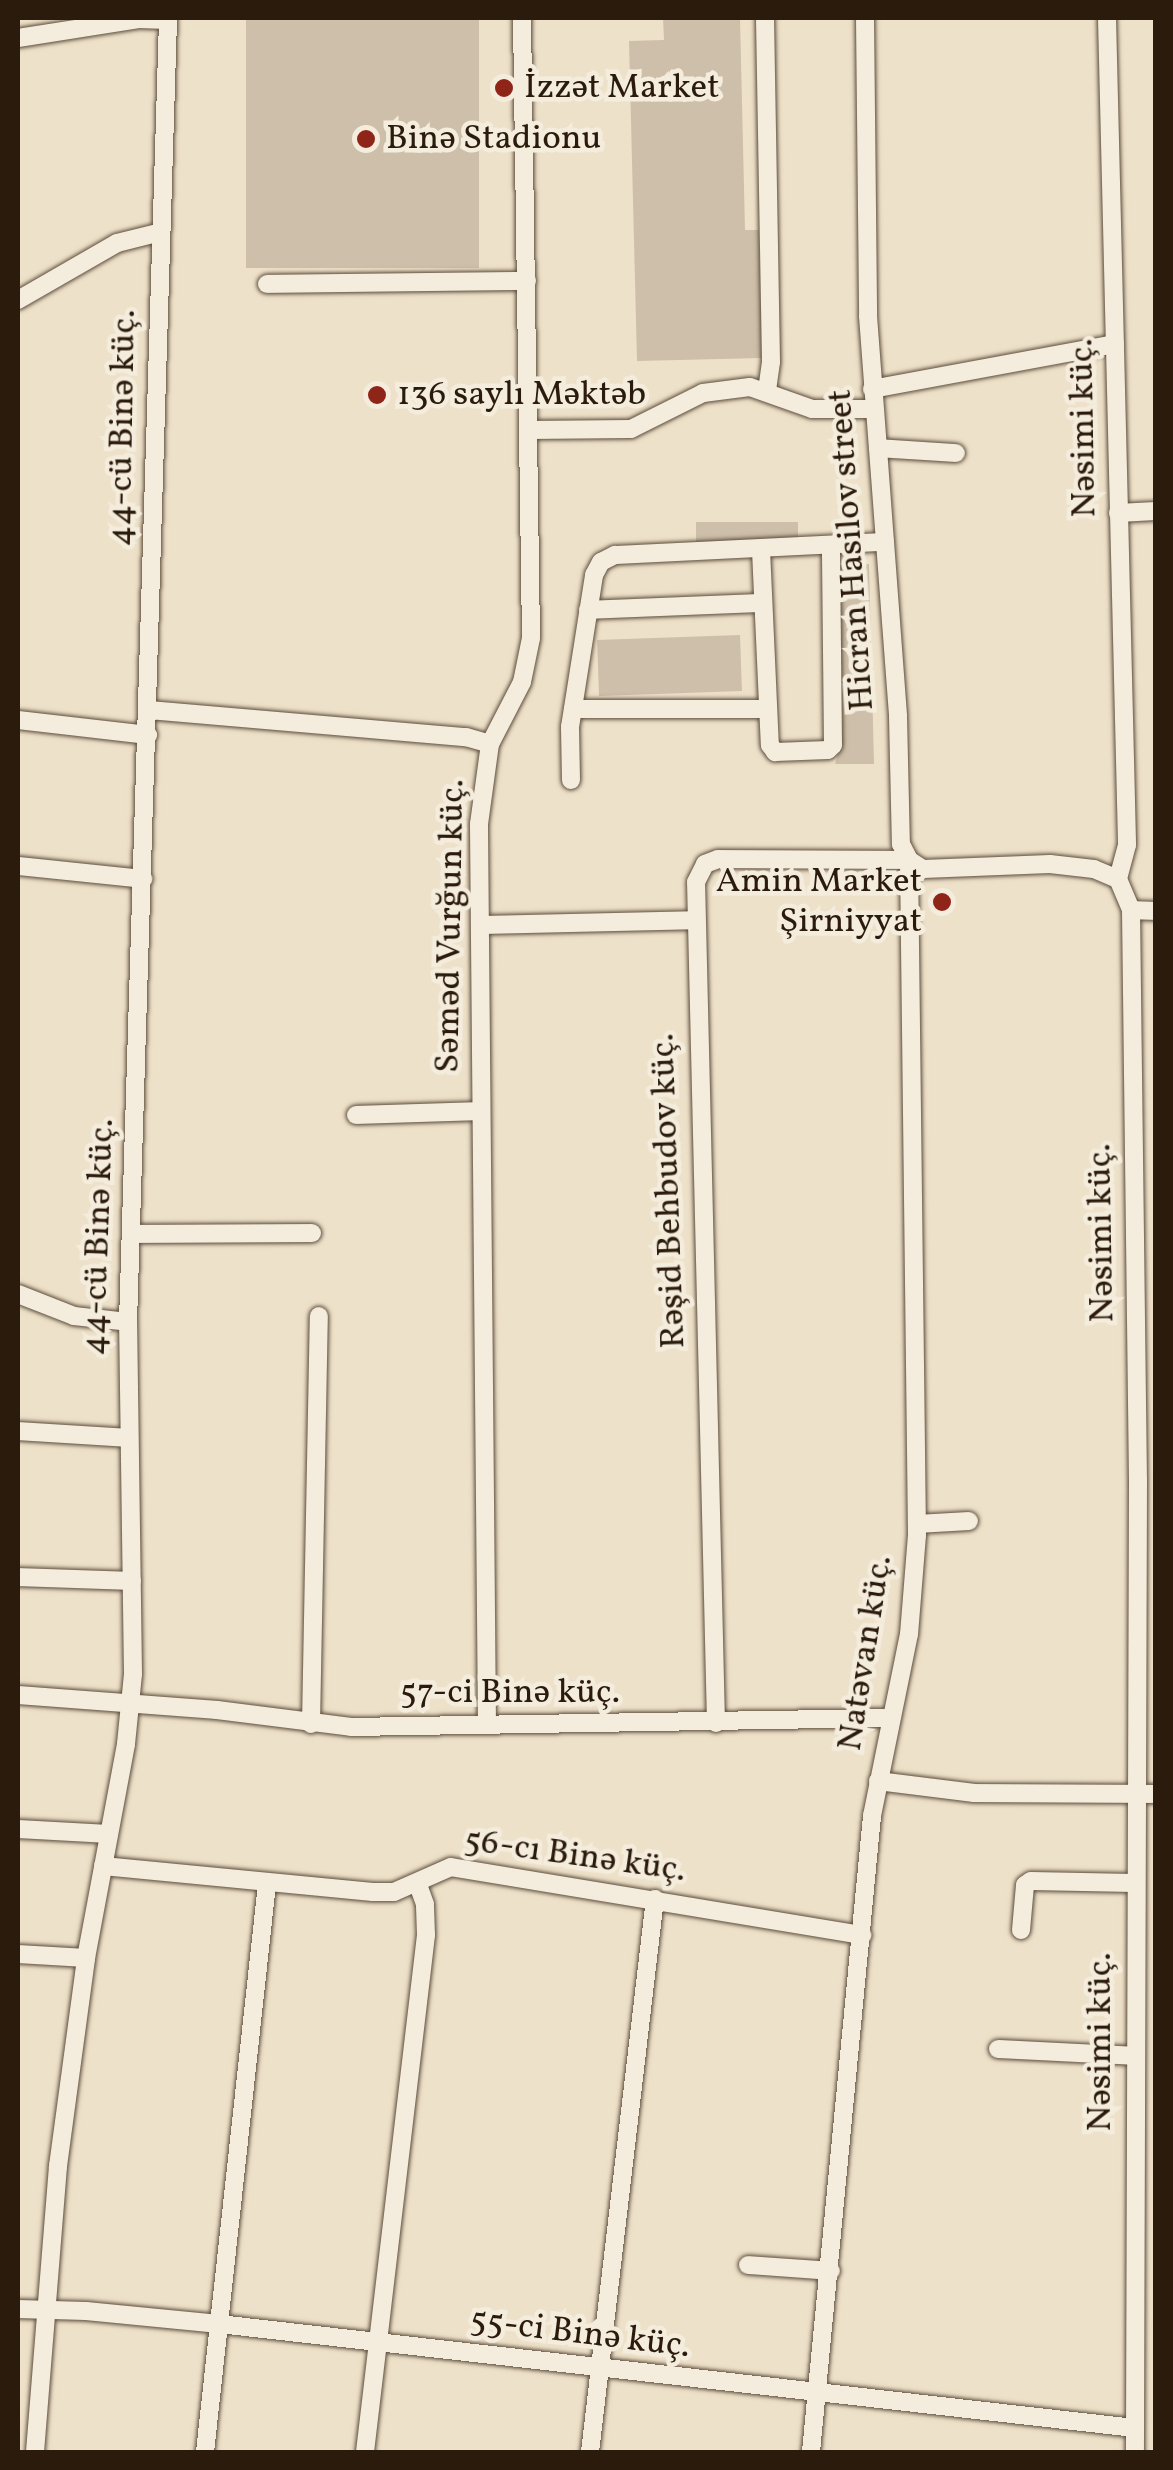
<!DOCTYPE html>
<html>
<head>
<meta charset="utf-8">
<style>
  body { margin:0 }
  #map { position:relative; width:1173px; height:2470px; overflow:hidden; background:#eee1c9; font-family:Vollkorn,serif }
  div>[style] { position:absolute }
  .green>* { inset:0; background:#cdbfa9; transform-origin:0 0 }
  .roads { filter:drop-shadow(0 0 2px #5c4c3b) drop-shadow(0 0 2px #5c4c3b) }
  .minor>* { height:18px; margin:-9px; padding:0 9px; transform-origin:9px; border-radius:9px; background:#f4ecdc }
  .dots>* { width:28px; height:28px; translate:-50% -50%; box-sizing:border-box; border:5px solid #f4ecdc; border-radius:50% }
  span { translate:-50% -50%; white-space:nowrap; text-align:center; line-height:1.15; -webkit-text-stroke:9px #f4ecdc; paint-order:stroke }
  .poi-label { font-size:35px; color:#2b1b0c }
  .left { translate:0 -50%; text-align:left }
  .right { translate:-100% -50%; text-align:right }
  .street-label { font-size:35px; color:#2b1b0c }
  .frame { position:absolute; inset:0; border:20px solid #2b1b0c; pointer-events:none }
</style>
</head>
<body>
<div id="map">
  <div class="green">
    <div style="left:246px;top:18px;width:233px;height:250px"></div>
    <div style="clip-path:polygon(663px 18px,740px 18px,745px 230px,759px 230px,762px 358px,637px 361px,629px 41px,664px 40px)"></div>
    <div style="left:798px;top:522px;width:20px;height:102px;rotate:90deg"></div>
    <div style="clip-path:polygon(869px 564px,874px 764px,835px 764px,841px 745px,837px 565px)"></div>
    <div style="left:740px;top:635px;width:56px;height:143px;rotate:88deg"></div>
  </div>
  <div class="roads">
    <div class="minor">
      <div style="left:765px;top:18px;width:344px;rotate:89deg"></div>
      <div style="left:771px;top:362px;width:28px;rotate:98deg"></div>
      <div style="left:865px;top:18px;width:298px;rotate:89.4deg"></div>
      <div style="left:868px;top:316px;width:401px;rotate:85.7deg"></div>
      <div style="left:898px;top:716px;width:128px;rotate:88.7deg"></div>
      <div style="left:901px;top:844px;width:18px;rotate:63deg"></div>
      <div style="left:909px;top:860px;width:17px;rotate:33deg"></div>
      <div style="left:923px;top:869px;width:127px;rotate:-2.3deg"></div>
      <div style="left:1050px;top:864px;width:44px;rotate:6.5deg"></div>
      <div style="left:1094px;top:869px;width:26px;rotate:23deg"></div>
      <div style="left:1118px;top:879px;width:34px;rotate:67deg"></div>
      <div style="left:1131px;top:910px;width:571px;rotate:89.3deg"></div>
      <div style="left:1138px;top:1481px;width:971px;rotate:90.18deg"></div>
      <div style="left:1107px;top:18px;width:827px;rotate:88.61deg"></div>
      <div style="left:1127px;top:845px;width:35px;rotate:105deg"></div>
      <div style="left:18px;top:38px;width:122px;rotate:-8.9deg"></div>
      <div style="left:139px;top:19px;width:28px;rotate:2deg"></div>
      <div style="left:267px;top:284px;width:260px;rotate:-0.7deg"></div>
      <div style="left:18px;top:300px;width:114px;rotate:-29.9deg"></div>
      <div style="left:117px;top:243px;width:45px;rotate:-14deg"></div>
      <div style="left:872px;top:389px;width:247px;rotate:-10.5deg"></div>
      <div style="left:528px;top:430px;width:103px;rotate:-0.6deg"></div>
      <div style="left:631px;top:429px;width:80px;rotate:-26.6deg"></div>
      <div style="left:703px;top:393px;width:47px;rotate:-7.3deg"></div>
      <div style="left:750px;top:387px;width:66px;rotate:19.5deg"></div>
      <div style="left:812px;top:409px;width:62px"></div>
      <div style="left:878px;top:448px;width:78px;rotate:3.7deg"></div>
      <div style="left:1118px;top:513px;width:38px;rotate:-3deg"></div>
      <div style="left:761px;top:550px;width:195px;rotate:87.4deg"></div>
      <div style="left:770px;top:745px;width:9px;rotate:54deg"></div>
      <div style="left:775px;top:752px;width:53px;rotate:-2.2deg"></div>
      <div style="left:828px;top:750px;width:7px;rotate:-45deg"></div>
      <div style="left:833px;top:745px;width:198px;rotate:-90.6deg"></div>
      <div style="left:588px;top:610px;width:175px;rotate:-2.3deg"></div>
      <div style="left:573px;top:709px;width:194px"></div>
      <div style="left:149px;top:710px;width:318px;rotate:4.9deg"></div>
      <div style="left:466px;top:737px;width:25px;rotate:16deg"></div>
      <div style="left:18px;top:720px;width:131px;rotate:6.6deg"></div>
      <div style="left:571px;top:780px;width:53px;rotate:-91.1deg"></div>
      <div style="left:570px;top:727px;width:154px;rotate:-81deg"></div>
      <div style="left:594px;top:575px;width:15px;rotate:-62deg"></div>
      <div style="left:601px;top:562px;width:16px;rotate:-27deg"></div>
      <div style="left:615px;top:555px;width:270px;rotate:-2.8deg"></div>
      <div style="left:18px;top:866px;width:126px;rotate:5.9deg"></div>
      <div style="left:1131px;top:910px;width:25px;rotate:2deg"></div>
      <div style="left:480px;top:925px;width:215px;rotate:-1.3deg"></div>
      <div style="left:356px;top:1115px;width:125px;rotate:-1.8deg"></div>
      <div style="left:132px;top:1234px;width:180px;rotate:-0.3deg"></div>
      <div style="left:18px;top:1294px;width:60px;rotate:21.4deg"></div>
      <div style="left:74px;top:1316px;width:54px;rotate:6.3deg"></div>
      <div style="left:18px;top:1431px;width:111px;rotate:3.6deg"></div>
      <div style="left:917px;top:1524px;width:52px;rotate:-3.3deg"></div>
      <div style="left:18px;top:1577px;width:114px;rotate:2deg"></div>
      <div style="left:18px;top:1695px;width:200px;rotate:4.3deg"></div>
      <div style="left:217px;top:1710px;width:135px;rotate:7.2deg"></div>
      <div style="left:351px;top:1727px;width:539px;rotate:-0.96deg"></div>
      <div style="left:716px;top:1723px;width:841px;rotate:-91.36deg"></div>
      <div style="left:696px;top:882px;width:20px;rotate:-63deg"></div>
      <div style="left:705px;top:864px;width:14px;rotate:-21deg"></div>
      <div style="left:718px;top:859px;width:191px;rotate:0.3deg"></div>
      <div style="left:909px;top:860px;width:675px;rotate:89.32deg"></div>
      <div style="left:917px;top:1535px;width:99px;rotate:94.6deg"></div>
      <div style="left:909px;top:1634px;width:186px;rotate:101.5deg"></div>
      <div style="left:872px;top:1816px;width:639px;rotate:95.48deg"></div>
      <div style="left:311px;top:1724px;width:408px;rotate:-88.9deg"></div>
      <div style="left:487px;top:1725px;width:901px;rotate:-90.51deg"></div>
      <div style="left:479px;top:824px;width:81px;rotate:-82.2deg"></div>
      <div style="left:490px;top:744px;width:70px;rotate:-62.7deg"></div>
      <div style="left:522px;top:682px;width:45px;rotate:-78.4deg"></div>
      <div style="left:531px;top:638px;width:620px;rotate:-90.83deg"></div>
      <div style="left:878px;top:1781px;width:97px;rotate:7.1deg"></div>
      <div style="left:974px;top:1793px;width:182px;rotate:0.3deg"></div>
      <div style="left:18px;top:1829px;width:91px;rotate:3.1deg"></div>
      <div style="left:103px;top:1866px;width:271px;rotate:5.5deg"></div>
      <div style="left:373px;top:1892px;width:21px"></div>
      <div style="left:394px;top:1892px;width:62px;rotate:-23.7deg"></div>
      <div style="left:451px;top:1867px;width:417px;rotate:9.4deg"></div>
      <div style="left:1021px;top:1930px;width:45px;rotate:-84.9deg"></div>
      <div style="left:1025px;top:1885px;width:7px;rotate:-34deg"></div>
      <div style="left:1031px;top:1881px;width:103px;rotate:1.1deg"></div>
      <div style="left:18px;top:1954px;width:68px;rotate:3.4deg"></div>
      <div style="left:998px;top:2049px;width:136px;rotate:2.9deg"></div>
      <div style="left:748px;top:2265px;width:83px;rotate:4.1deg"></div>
      <div style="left:18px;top:2309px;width:68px;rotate:1.7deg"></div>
      <div style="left:86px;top:2311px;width:134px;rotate:5.6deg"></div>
      <div style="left:219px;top:2324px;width:922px;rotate:6.48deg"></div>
      <div style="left:35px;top:2452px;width:287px;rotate:-85.4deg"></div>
      <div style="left:58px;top:2166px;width:210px;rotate:-82.3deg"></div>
      <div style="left:86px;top:1958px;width:218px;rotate:-79.4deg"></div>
      <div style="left:126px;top:1744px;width:70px;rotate:-84.3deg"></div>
      <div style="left:133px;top:1674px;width:352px;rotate:-90.8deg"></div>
      <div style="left:128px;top:1322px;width:1305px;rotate:-88.24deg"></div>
      <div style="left:205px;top:2452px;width:571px;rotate:-83.77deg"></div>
      <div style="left:365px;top:2452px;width:521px;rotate:-83.27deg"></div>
      <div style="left:426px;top:1935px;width:31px;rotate:-92deg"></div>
      <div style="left:425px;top:1904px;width:23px;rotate:-110deg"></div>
      <div style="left:590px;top:2452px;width:557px;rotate:-83.3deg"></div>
    </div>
  </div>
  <div class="dots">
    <div style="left:504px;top:88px;background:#8f2418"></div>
    <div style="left:366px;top:139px;background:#8f2418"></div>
    <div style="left:377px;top:395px;background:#8f2418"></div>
    <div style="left:942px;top:902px;background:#8f2418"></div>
  </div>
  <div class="poi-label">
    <span class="left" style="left:524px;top:88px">İzzət Market</span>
    <span class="left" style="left:386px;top:139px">Binə Stadionu</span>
    <span class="left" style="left:397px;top:395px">136 saylı Məktəb</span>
    <span class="right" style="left:922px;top:902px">Amin Market<br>Şirniyyat</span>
  </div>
  <div class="street-label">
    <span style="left:123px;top:428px;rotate:-89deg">44-cü Binə küç.</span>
    <span style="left:1084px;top:428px;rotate:-91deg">Nəsimi küç.</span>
    <span style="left:852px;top:550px;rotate:-94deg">Hicran Hasilov street</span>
    <span style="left:451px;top:926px;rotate:-89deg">Səməd Vurğun küç.</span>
    <span style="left:669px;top:1191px;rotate:-92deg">Rəşid Behbudov küç.</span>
    <span style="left:1102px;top:1233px;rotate:-91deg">Nəsimi küç.</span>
    <span style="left:99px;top:1237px;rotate:-88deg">44-cü Binə küç.</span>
    <span style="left:866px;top:1653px;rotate:-81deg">Natəvan küç.</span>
    <span style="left:510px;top:1693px">57-ci Binə küç.</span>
    <span style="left:575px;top:1856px;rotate:8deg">56-cı Binə küç.</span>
    <span style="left:1101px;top:2042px;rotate:-90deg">Nəsimi küç.</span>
    <span style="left:580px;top:2334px;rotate:7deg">55-ci Binə küç.</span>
  </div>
  <div class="frame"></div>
</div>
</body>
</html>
